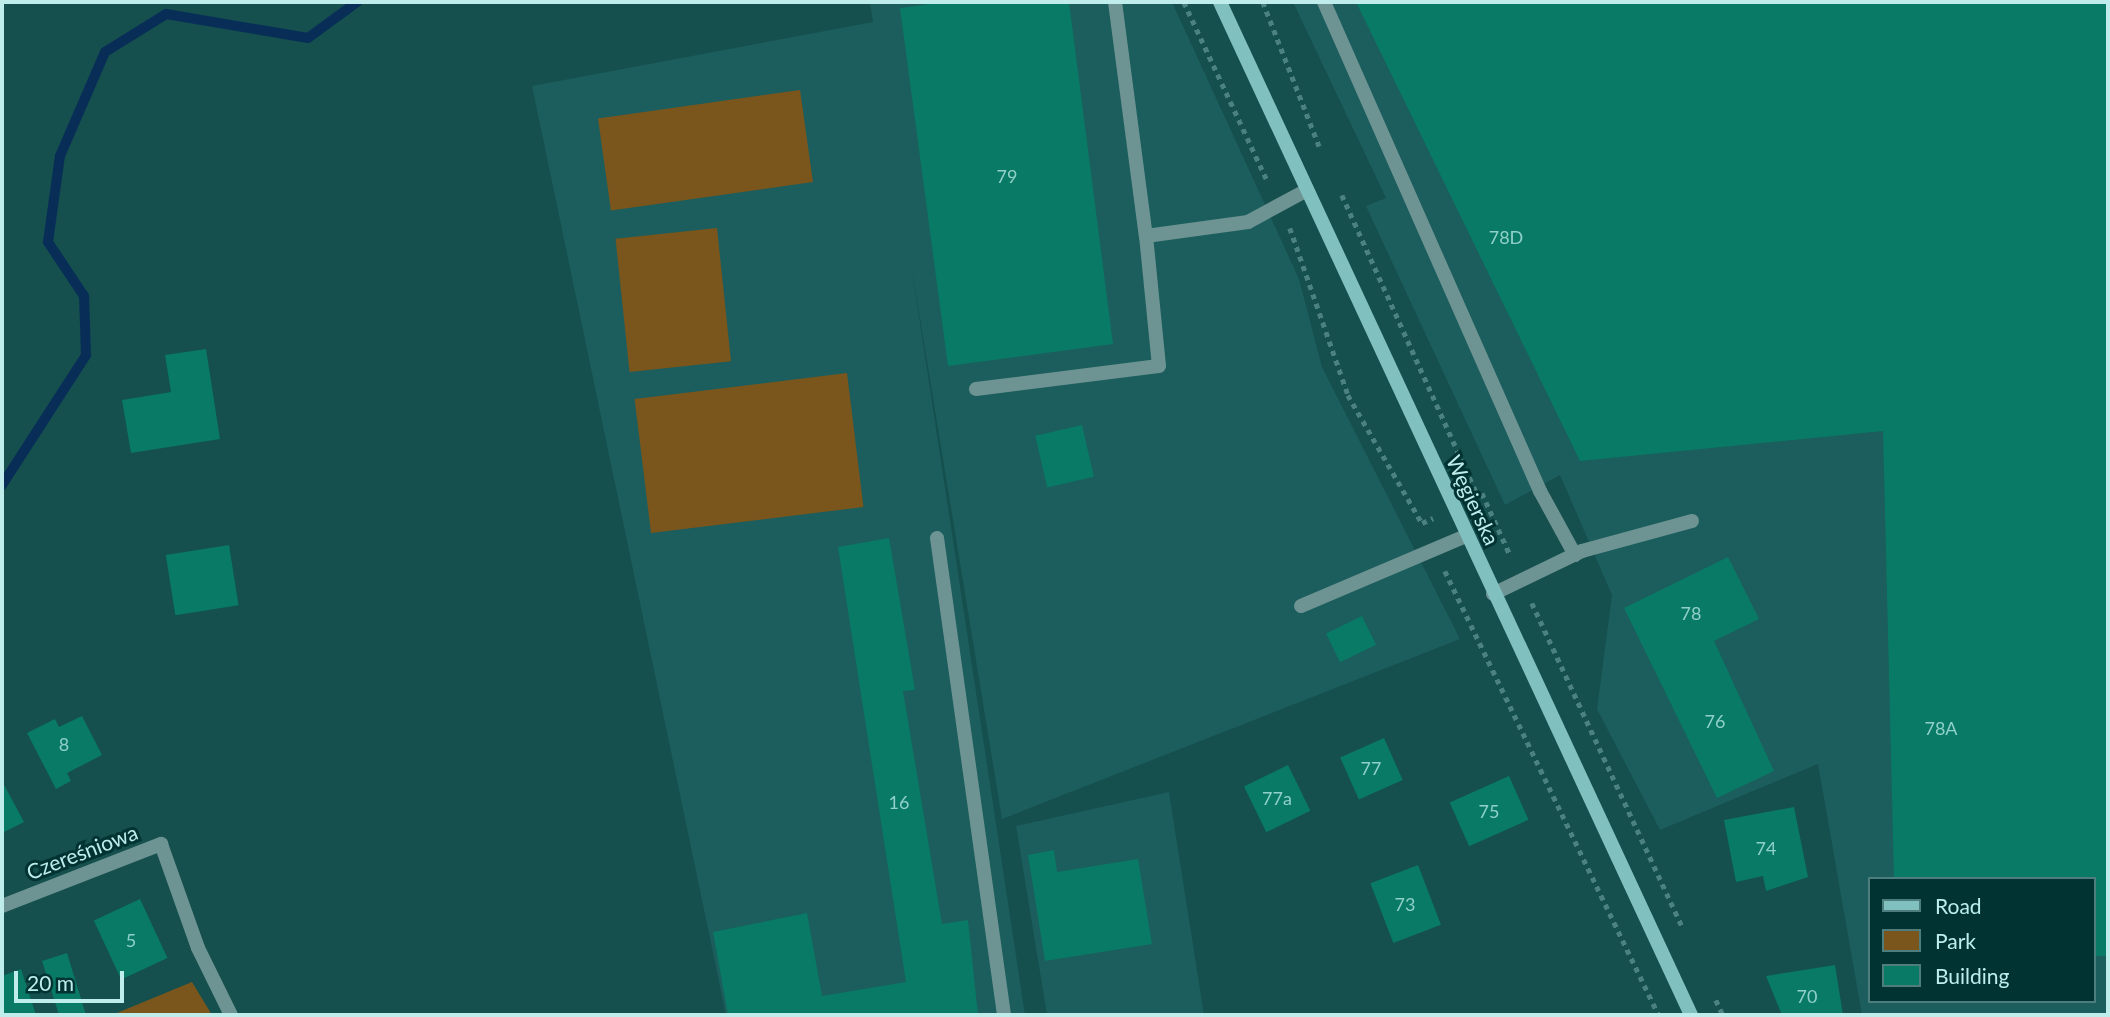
<!DOCTYPE html>
<html>
<head>
<meta charset="utf-8">
<style>
  body { margin:0 }
  #map { position:relative; width:2110px; height:1017px; overflow:hidden; background:#154f4e; font-family:Lato,sans-serif }
  div>[style] { position:absolute }
  .built>* { inset:0; background:#1c5d5d }
  .green>* { inset:0; background:#7b561c; transform-origin:0 0 }
  .stream>* { height:10px; margin:-5px; padding:0 5px; transform-origin:5px; border-radius:5px; background:#082e58 }
  .building>* { inset:0; background:#087a65; transform-origin:0 0 }
  .path>* { height:4.5px; margin-top:-2.25px; transform-origin:0; background:repeating-linear-gradient(90deg,#4b8281 0 5px,transparent 0 10px) }
  .lane>* { height:14px; margin:-7px; padding:0 7px; transform-origin:7px; border-radius:7px; background:#6d9493 }
  .street>* { height:14px; margin:-7px; padding:0 7px; transform-origin:7px; border-radius:7px; background:#6d9493 }
  .secondary>* { height:14px; margin:-7px; padding:0 7px; transform-origin:7px; border-radius:7px; background:#80c0bf }
  span { translate:-50% -50%; white-space:nowrap; text-align:center; line-height:1.15; -webkit-text-stroke:6px #023333; paint-order:stroke }
  .number-label { font-size:18px; color:#90d0ca }
  .number-label span { -webkit-text-stroke-width:0 }
  .street-label { font-size:21px; color:#beedec }
  .frame { position:absolute; inset:0; border:4px solid #beedec; pointer-events:none }
  .legend { position:absolute; left:1868px; top:877px; width:228px; height:126px; box-sizing:border-box; background:#023333; border:2px solid #4d7d7d; margin:0; padding:9px 12px; list-style:none; font-size:21px; color:#beedec }
  .legend li { display:flex; align-items:center; gap:14px; height:35px }
  .legend b { width:35px; border:2px solid #4d7d7d }
  .scale { position:absolute; left:14px; top:971px; width:110px; height:32px; box-sizing:border-box; border:4px solid #beedec; border-top:0; padding-left:9px; font-size:21px; line-height:24px; white-space:nowrap; color:#beedec; -webkit-text-stroke:5px #023333; paint-order:stroke }
</style>
</head>
<body>
<div id="map">
  <div class="built">
    <div style="clip-path:polygon(870px 2px,1172px 2px,1299px 279px,1322px 367px,1460px 639px,1002px 819px,912px 270px,1025px 1015px,726px 1015px,532px 86px,873px 22px)"></div>
    <div style="clip-path:polygon(evenodd,1293px 2px,2108px 2px,2108px 1013px,1862px 1015px,1818px 764px,1660px 830px,1597px 709px,1612px 595px,1560px 475px,1505px 505px,1366px 206px,1386px 198px,1293px 2px,1870px 879px,2094px 879px,2094px 1001px,1870px 1001px,1870px 879px)"></div>
    <div style="clip-path:polygon(1169px 792px,1204px 1015px,1047px 1015px,1016px 826px)"></div>
  </div>
  <div class="green">
    <div style="left:800px;top:90px;width:93px;height:204px;rotate:82deg"></div>
    <div style="left:717px;top:228px;width:134px;height:102px;rotate:84deg"></div>
    <div style="left:847px;top:373px;width:135px;height:214px;rotate:83deg"></div>
    <div style="clip-path:polygon(192px 982px,212px 1015px,112px 1015px)"></div>
  </div>
  <div class="stream">
    <div style="left:2px;top:485px;width:155px;rotate:-57.1deg"></div>
    <div style="left:86px;top:355px;width:59px;rotate:-91.9deg"></div>
    <div style="left:84px;top:296px;width:65px;rotate:-123.7deg"></div>
    <div style="left:48px;top:242px;width:87px;rotate:-82.1deg"></div>
    <div style="left:60px;top:156px;width:113px;rotate:-66.6deg"></div>
    <div style="left:105px;top:52px;width:72px;rotate:-31.9deg"></div>
    <div style="left:166px;top:14px;width:144px;rotate:9.6deg"></div>
    <div style="left:308px;top:38px;width:61px;rotate:-36.3deg"></div>
  </div>
  <div class="building">
    <div style="clip-path:polygon(945px 2px,1069px 2px,1113px 344px,948px 366px,900px 8px)"></div>
    <div style="clip-path:polygon(1356px 2px,2106px 2px,2108px 956px,2094px 956px,2094px 879px,1894px 879px,1883px 431px,1580px 461px)"></div>
    <div style="clip-path:polygon(206px 349px,220px 439px,131px 453px,122px 400px,171px 392px,165px 355px)"></div>
    <div style="left:1082px;top:425px;width:53px;height:48px;rotate:77deg"></div>
    <div style="clip-path:polygon(889px 538px,915px 690px,903px 691px,942px 924px,968px 920px,978px 1015px,728px 1015px,713px 932px,807px 913px,822px 996px,906px 982px,838px 547px)"></div>
    <div style="left:229px;top:545px;width:61px;height:64px;rotate:81deg"></div>
    <div style="clip-path:polygon(1728px 557px,1759px 619px,1714px 641px,1774px 771px,1717px 798px,1624px 608px)"></div>
    <div style="left:1362px;top:616px;width:32px;height:40px;rotate:64deg"></div>
    <div style="clip-path:polygon(82px 716px,102px 755px,67px 773px,71px 781px,56px 789px,27px 733px,55px 719px,59px 727px)"></div>
    <div style="left:1384px;top:738px;width:46px;height:48px;rotate:66deg"></div>
    <div style="left:1288px;top:765px;width:51px;height:49px;rotate:64deg"></div>
    <div style="left:1509px;top:776px;width:48px;height:65px;rotate:66deg"></div>
    <div style="clip-path:polygon(2px 781px,24px 822px,2px 833px)"></div>
    <div style="clip-path:polygon(1794px 807px,1808px 877px,1766px 891px,1763px 876px,1736px 882px,1724px 820px)"></div>
    <div style="clip-path:polygon(1054px 850px,1057px 872px,1138px 859px,1152px 944px,1045px 961px,1028px 855px)"></div>
    <div style="left:1418px;top:865px;width:64px;height:51px;rotate:69deg"></div>
    <div style="left:140px;top:899px;width:65px;height:51px;rotate:65deg"></div>
    <div style="clip-path:polygon(67px 953px,86px 1015px,59px 1015px,42px 961px)"></div>
    <div style="clip-path:polygon(1835px 965px,1843px 1015px,1782px 1015px,1766px 976px)"></div>
    <div style="clip-path:polygon(21px 969px,36px 1015px,2px 1015px,2px 976px)"></div>
  </div>
  <div class="path">
    <div style="left:1184px;top:2px;width:199px;rotate:65deg"></div>
    <div style="left:1263px;top:2px;width:155px;rotate:68.7deg"></div>
    <div style="left:1342px;top:195px;width:330px;rotate:65.7deg"></div>
    <div style="left:1290px;top:228px;width:177px;rotate:70.8deg"></div>
    <div style="left:1348px;top:395px;width:148px;rotate:60deg"></div>
    <div style="left:1422px;top:523px;width:12px;rotate:-24deg"></div>
    <div style="left:1482px;top:493px;width:70px;rotate:65.6deg"></div>
    <div style="left:1445px;top:571px;width:493px;rotate:64.3deg"></div>
    <div style="left:1532px;top:603px;width:359px;rotate:65.1deg"></div>
    <div style="left:1716px;top:1000px;width:17px;rotate:65deg"></div>
  </div>
  <div class="lane">
    <div style="left:1115px;top:2px;width:236px;rotate:82.5deg"></div>
    <div style="left:1146px;top:236px;width:103px;rotate:-7.8deg"></div>
    <div style="left:1248px;top:222px;width:67px;rotate:-28.5deg"></div>
    <div style="left:1324px;top:2px;width:535px;rotate:66.17deg"></div>
    <div style="left:1540px;top:491px;width:73px;rotate:61.3deg"></div>
    <div style="left:976px;top:389px;width:184px;rotate:-7.2deg"></div>
    <div style="left:1159px;top:366px;width:131px;rotate:-95.7deg"></div>
    <div style="left:937px;top:538px;width:482px;rotate:82deg"></div>
    <div style="left:1493px;top:594px;width:99px;rotate:-25.8deg"></div>
    <div style="left:1582px;top:551px;width:114px;rotate:-15.3deg"></div>
    <div style="left:1301px;top:606px;width:179px;rotate:-23deg"></div>
  </div>
  <div class="street">
    <div style="left:2px;top:906px;width:171px;rotate:-21.3deg"></div>
    <div style="left:161px;top:844px;width:110px;rotate:70.4deg"></div>
    <div style="left:198px;top:948px;width:75px;rotate:63.8deg"></div>
  </div>
  <div class="secondary">
    <div style="left:1220px;top:2px;width:1117px;rotate:65.06deg"></div>
  </div>
  <div class="number-label">
    <span style="left:1007px;top:176px">79</span>
    <span style="left:1506px;top:237px">78D</span>
    <span style="left:1691px;top:613px">78</span>
    <span style="left:1715px;top:721px">76</span>
    <span style="left:1941px;top:728px">78A</span>
    <span style="left:64px;top:744px">8</span>
    <span style="left:1371px;top:768px">77</span>
    <span style="left:1277px;top:798px">77a</span>
    <span style="left:899px;top:802px">16</span>
    <span style="left:1489px;top:811px">75</span>
    <span style="left:1766px;top:848px">74</span>
    <span style="left:1405px;top:904px">73</span>
    <span style="left:131px;top:940px">5</span>
    <span style="left:1807px;top:996px">70</span>
  </div>
  <div class="street-label">
    <span style="left:1473px;top:500px;rotate:65deg">Węgierska</span>
    <span style="left:82px;top:852px;rotate:-21deg">Czereśniowa</span>
  </div>
  <div class="frame"></div>
  <ul class="legend">
  <li><b style="height:9px;background:#80c0bf"></b>Road</li>
  <li><b style="height:19px;background:#7b561c"></b>Park</li>
  <li><b style="height:19px;background:#087a65"></b>Building</li>
  </ul>
  <div class="scale">20 m</div>
</div>
</body>
</html>
